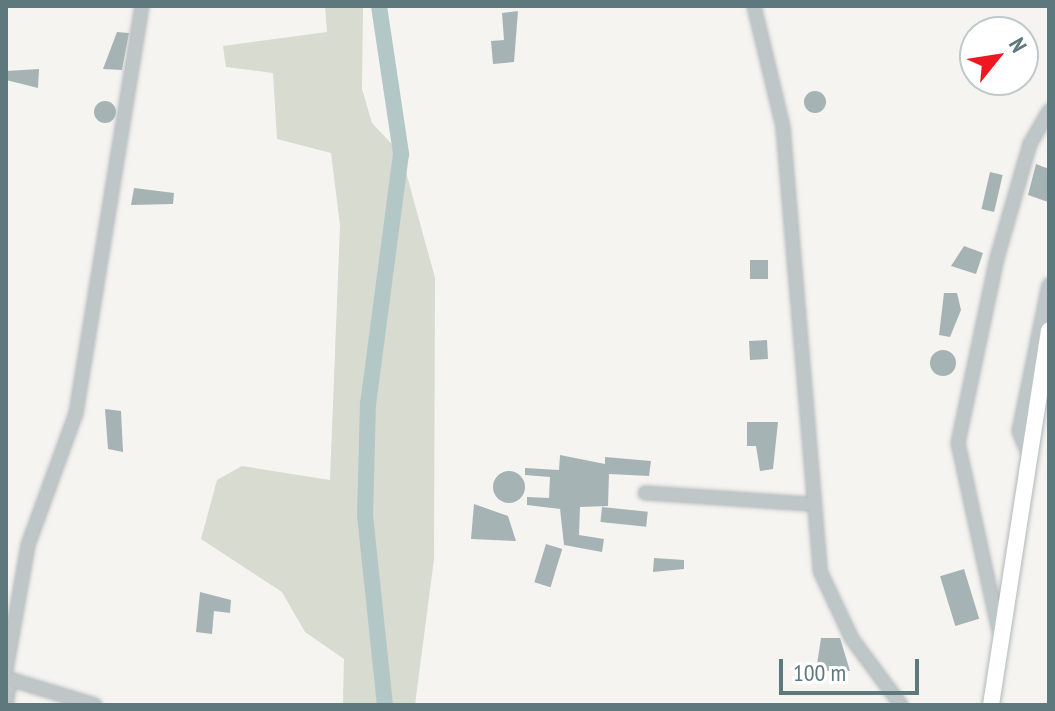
<!DOCTYPE html>
<html>
<head>
<meta charset="utf-8">
<style>
  body { margin:0 }
  #map { position:relative; width:1055px; height:711px; overflow:hidden; background:#f6f4f1; font-family:"PT Sans Narrow",sans-serif }
  div>[style] { position:absolute }
  .green>* { inset:0; background:#d7dbd0 }
  .river>* { height:16px; margin:-8px; padding:0 8px; transform-origin:8px; border-radius:8px; background:#b3c7c7 }
  .building>* { inset:0; background:#a6b3b5; transform-origin:0 0 }
  .round { border-radius:50% }
  .roads { filter:drop-shadow(0 0 2px #b0b8ba) drop-shadow(0 0 2px #b0b8ba) }
  .minor>* { height:12px; margin:-6px; padding:0 6px; transform-origin:6px; border-radius:6px; background:#bfc6c8 }
  .major>* { height:16px; margin:-8px; padding:0 8px; transform-origin:8px; border-radius:8px; background:#fff }
  span { translate:-50% -50%; white-space:nowrap; text-align:center; line-height:1.15; -webkit-text-stroke:8px #fff; paint-order:stroke }
  .frame { position:absolute; inset:0; border:8px solid #5e797e; pointer-events:none }
  .north { position:absolute; left:959px; top:16px; width:80px; height:80px; box-sizing:border-box; background:#fff; border:2px solid #bfc9cb; border-radius:50%; rotate:60deg; font-size:22px; font-weight:700; line-height:32px; text-align:center; color:#5e797e }
  .north::after { content:''; display:block; margin:auto; width:28px; height:36px; background:#ee1920; clip-path:polygon(50% 0,100% 100%,50% 72%,0 100%) }
  .scale { position:absolute; left:779px; top:659px; width:140px; height:36px; box-sizing:border-box; border:4px solid #5e797e; border-top:0; padding-left:10px; font-size:24px; line-height:28px; white-space:nowrap; color:#5e797e; -webkit-text-stroke:6px #fff; paint-order:stroke }
</style>
</head>
<body>
<div id="map">
  <div class="green">
    <div style="clip-path:polygon(325px 6px,363px 6px,362px 89px,372px 123px,401px 154px,435px 278px,434px 559px,415px 705px,343px 705px,344px 659px,305px 632px,282px 592px,201px 539px,217px 480px,242px 466px,330px 480px,340px 225px,331px 153px,277px 139px,273px 73px,226px 67px,223px 46px,327px 32px)"></div>
  </div>
  <div class="river">
    <div style="left:379px;top:6px;width:150px;rotate:81.5deg"></div>
    <div style="left:401px;top:154px;width:251px;rotate:97.5deg"></div>
    <div style="left:368px;top:403px;width:112px;rotate:91.5deg"></div>
    <div style="left:365px;top:515px;width:191px;rotate:84deg"></div>
  </div>
  <div class="building">
    <div style="clip-path:polygon(518px 11px,514px 62px,493px 64px,491px 41px,504px 40px,502px 13px)"></div>
    <div style="clip-path:polygon(117px 32px,129px 33px,122px 70px,103px 69px)"></div>
    <div style="clip-path:polygon(39px 69px,38px 88px,6px 80px,6px 71px)"></div>
    <div class="round" style="left:804px;top:91px;width:22px;height:22px"></div>
    <div class="round" style="left:94px;top:101px;width:22px;height:22px"></div>
    <div style="clip-path:polygon(1036px 164px,1049px 169px,1048px 202px,1028px 195px)"></div>
    <div style="left:990px;top:172px;width:13px;height:38px;rotate:13deg"></div>
    <div style="clip-path:polygon(134px 188px,174px 193px,173px 204px,131px 205px)"></div>
    <div style="clip-path:polygon(964px 246px,983px 253px,976px 274px,951px 266px)"></div>
    <div style="left:750px;top:260px;width:18px;height:19px"></div>
    <div style="clip-path:polygon(944px 293px,957px 293px,961px 310px,950px 337px,939px 335px)"></div>
    <div style="left:767px;top:340px;width:19px;height:18px;rotate:87deg"></div>
    <div class="round" style="left:930px;top:350px;width:26px;height:26px"></div>
    <div style="clip-path:polygon(105px 409px,121px 411px,123px 452px,108px 449px)"></div>
    <div style="clip-path:polygon(747px 422px,778px 422px,773px 469px,760px 471px,756px 446px,747px 446px)"></div>
    <div style="clip-path:polygon(560px 455px,605px 464px,605px 457px,651px 461px,649px 476px,609px 474px,608px 506px,580px 507px,579px 535px,604px 539px,602px 552px,564px 545px,560px 509px,527px 505px,527px 497px,549px 498px,550px 477px,525px 475px,525px 468px,559px 470px)"></div>
    <div class="round" style="left:493px;top:471px;width:32px;height:32px"></div>
    <div style="clip-path:polygon(474px 504px,508px 516px,516px 541px,471px 539px)"></div>
    <div style="left:602px;top:507px;width:46px;height:15px;rotate:6deg"></div>
    <div style="left:546px;top:544px;width:17px;height:40px;rotate:17deg"></div>
    <div style="clip-path:polygon(654px 558px,684px 560px,684px 569px,653px 572px)"></div>
    <div style="left:964px;top:569px;width:52px;height:25px;rotate:73deg"></div>
    <div style="clip-path:polygon(200px 592px,231px 600px,230px 613px,214px 611px,212px 634px,196px 632px)"></div>
    <div style="clip-path:polygon(821px 638px,840px 638px,850px 671px,816px 671px)"></div>
  </div>
  <div class="roads">
    <div class="minor">
      <div style="left:754px;top:6px;width:124px;rotate:76.5deg"></div>
      <div style="left:783px;top:127px;width:446px;rotate:85.2deg"></div>
      <div style="left:820px;top:571px;width:75px;rotate:64.8deg"></div>
      <div style="left:852px;top:639px;width:82px;rotate:53.4deg"></div>
      <div style="left:1029px;top:456px;width:27px;rotate:-112deg"></div>
      <div style="left:1019px;top:431px;width:149px;rotate:-78.4deg"></div>
      <div style="left:645px;top:493px;width:166px;rotate:3.8deg"></div>
      <div style="left:999px;top:631px;width:192px;rotate:-102.3deg"></div>
      <div style="left:958px;top:443px;width:189px;rotate:-78.1deg"></div>
      <div style="left:997px;top:258px;width:119px;rotate:-73.9deg"></div>
      <div style="left:1030px;top:144px;width:38px;rotate:-60deg"></div>
      <div style="left:6px;top:670px;width:127px;rotate:-80deg"></div>
      <div style="left:28px;top:545px;width:140px;rotate:-70deg"></div>
      <div style="left:76px;top:413px;width:412px;rotate:-80.8deg"></div>
      <div style="left:6px;top:678px;width:93px;rotate:16.9deg"></div>
      <div style="left:6px;top:705px;width:25px;rotate:-81deg"></div>
    </div>
    <div class="major">
      <div style="left:991px;top:705px;width:379px;rotate:-81.2deg"></div>
    </div>
  </div>
  <div class="frame"></div>
  <div class="north">N</div>
  <div class="scale">100 m</div>
</div>
</body>
</html>
